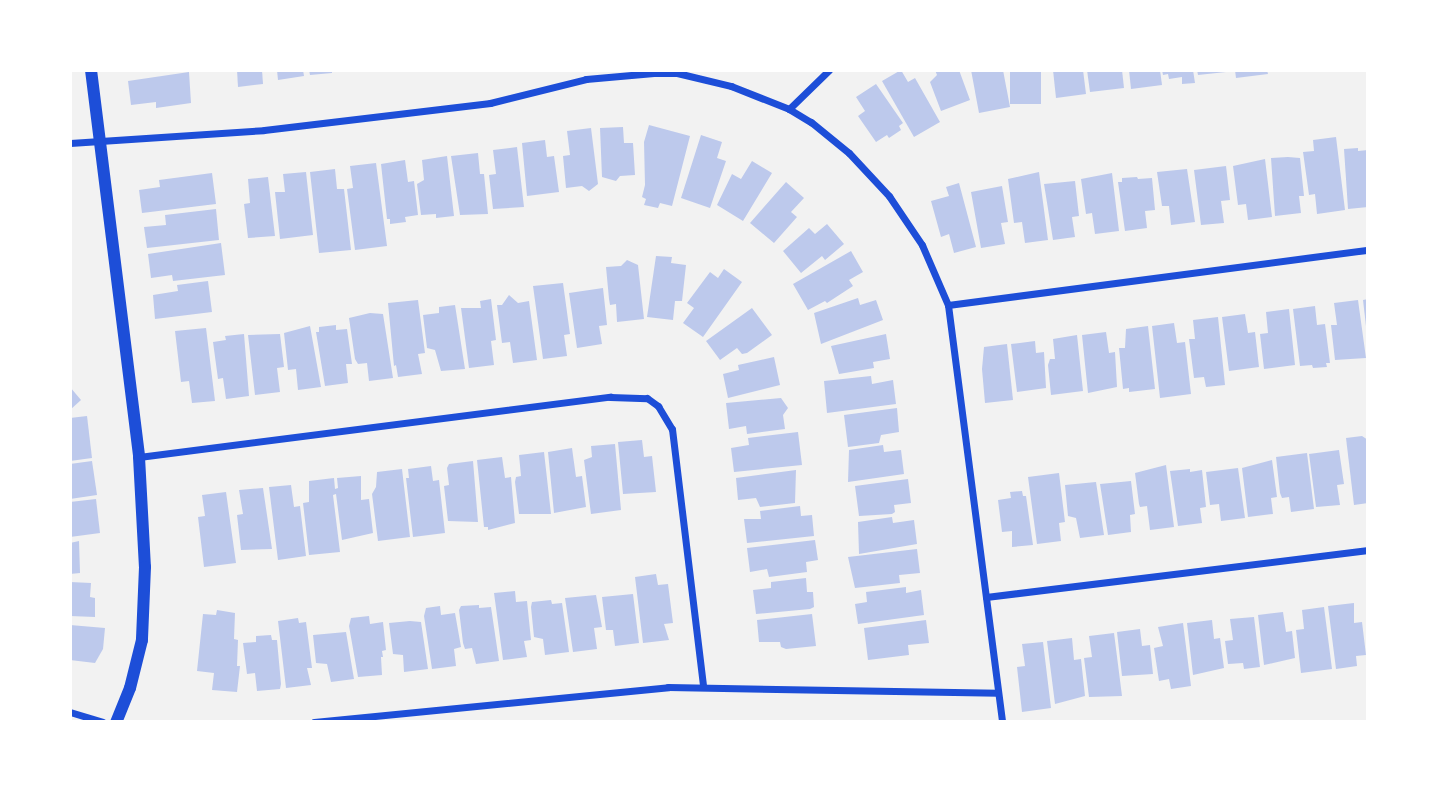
<!DOCTYPE html>
<html>
<head>
<meta charset="utf-8">
<style>
  body { margin:0 }
  #map { position:relative; width:1438px; height:792px; overflow:hidden; background:#f2f2f2; font-family:"Exo 2",sans-serif }
  div>[style] { position:absolute }
  .building>* { inset:0; background:#bdc9ec; transform-origin:0 0 }
  .minor>* { height:7px; margin:-3.5px; padding:0 3.5px; transform-origin:3.5px; border-radius:3.5px; background:#1d4ed8 }
  .tertiary>* { height:12px; margin:-6px; padding:0 6px; transform-origin:6px; border-radius:6px; background:#1d4ed8 }
  span { translate:-50% -50%; white-space:nowrap; text-align:center; line-height:1.15; -webkit-text-stroke:5px #fff; paint-order:stroke }
  .frame { position:absolute; inset:0; border:72px solid #fff; pointer-events:none }
</style>
</head>
<body>
<div id="map">
  <div class="building">
    <div style="clip-path:polygon(237px 70px,262px 70px,263px 84px,238px 87px)"></div>
    <div style="clip-path:polygon(277px 70px,303px 70px,304px 76px,278px 80px)"></div>
    <div style="clip-path:polygon(309px 70px,332px 70px,332px 73px,310px 75px)"></div>
    <div style="clip-path:polygon(901px 70px,908px 82px,915px 78px,940px 122px,914px 137px,882px 81px)"></div>
    <div style="clip-path:polygon(935px 70px,959px 70px,970px 100px,941px 111px,930px 82px,937px 75px)"></div>
    <div style="clip-path:polygon(971px 70px,1003px 70px,1010px 107px,979px 113px)"></div>
    <div style="left:1010px;top:70px;width:31px;height:34px"></div>
    <div style="clip-path:polygon(1053px 70px,1083px 70px,1086px 94px,1056px 98px)"></div>
    <div style="clip-path:polygon(1087px 70px,1122px 70px,1124px 88px,1090px 92px)"></div>
    <div style="clip-path:polygon(1129px 70px,1160px 70px,1162px 85px,1131px 89px)"></div>
    <div style="clip-path:polygon(1162px 70px,1193px 70px,1195px 83px,1182px 84px,1182px 77px,1169px 79px,1168px 74px,1163px 75px)"></div>
    <div style="clip-path:polygon(1197px 70px,1226px 70px,1226px 72px,1198px 75px)"></div>
    <div style="clip-path:polygon(1235px 70px,1267px 70px,1268px 74px,1236px 78px)"></div>
    <div style="clip-path:polygon(189px 72px,191px 103px,156px 108px,156px 102px,131px 105px,128px 81px)"></div>
    <div style="clip-path:polygon(876px 84px,903px 123px,899px 126px,901px 130px,889px 138px,887px 135px,876px 142px,858px 116px,865px 111px,856px 97px)"></div>
    <div style="clip-path:polygon(649px 125px,690px 136px,672px 206px,660px 203px,658px 208px,644px 205px,646px 199px,642px 197px,645px 185px,644px 142px)"></div>
    <div style="clip-path:polygon(623px 127px,624px 143px,633px 143px,635px 175px,620px 176px,616px 181px,602px 177px,600px 128px)"></div>
    <div style="clip-path:polygon(591px 128px,598px 184px,589px 191px,582px 186px,566px 188px,563px 156px,570px 155px,567px 131px)"></div>
    <div style="clip-path:polygon(701px 135px,722px 142px,717px 158px,726px 161px,710px 208px,681px 198px)"></div>
    <div style="clip-path:polygon(1336px 137px,1345px 210px,1317px 214px,1315px 194px,1309px 195px,1303px 152px,1314px 151px,1313px 140px)"></div>
    <div style="clip-path:polygon(545px 140px,547px 157px,554px 156px,559px 192px,527px 196px,522px 143px)"></div>
    <div style="clip-path:polygon(517px 147px,524px 207px,493px 209px,489px 175px,496px 174px,493px 150px)"></div>
    <div style="clip-path:polygon(1358px 148px,1358px 151px,1368px 150px,1368px 207px,1348px 209px,1344px 149px)"></div>
    <div style="clip-path:polygon(478px 153px,480px 174px,484px 174px,488px 214px,460px 215px,451px 156px)"></div>
    <div style="clip-path:polygon(447px 156px,454px 216px,436px 218px,436px 214px,421px 215px,417px 184px,424px 180px,422px 160px)"></div>
    <div style="clip-path:polygon(1288px 157px,1300px 158px,1304px 196px,1299px 196px,1301px 213px,1275px 216px,1271px 158px)"></div>
    <div style="clip-path:polygon(1265px 159px,1272px 217px,1248px 220px,1246px 204px,1238px 205px,1233px 166px)"></div>
    <div style="clip-path:polygon(405px 160px,408px 182px,414px 181px,418px 215px,405px 217px,406px 222px,390px 224px,390px 219px,387px 219px,381px 164px)"></div>
    <div style="clip-path:polygon(752px 161px,772px 173px,743px 221px,717px 205px,732px 174px,741px 179px)"></div>
    <div style="clip-path:polygon(376px 163px,387px 246px,355px 250px,347px 189px,353px 188px,350px 166px)"></div>
    <div style="clip-path:polygon(1226px 166px,1230px 200px,1221px 201px,1224px 223px,1201px 225px,1194px 170px)"></div>
    <div style="clip-path:polygon(335px 169px,337px 189px,344px 189px,351px 250px,319px 253px,310px 172px)"></div>
    <div style="clip-path:polygon(1187px 169px,1195px 222px,1171px 225px,1169px 206px,1162px 206px,1157px 172px)"></div>
    <div style="clip-path:polygon(306px 172px,313px 235px,280px 239px,275px 192px,285px 192px,283px 174px)"></div>
    <div style="clip-path:polygon(1039px 172px,1048px 240px,1025px 243px,1022px 222px,1014px 223px,1008px 179px)"></div>
    <div style="clip-path:polygon(212px 173px,216px 204px,142px 213px,139px 190px,160px 187px,159px 180px)"></div>
    <div style="clip-path:polygon(1112px 173px,1119px 231px,1095px 234px,1092px 213px,1086px 214px,1081px 179px)"></div>
    <div style="clip-path:polygon(268px 177px,275px 236px,248px 238px,244px 204px,250px 203px,248px 179px)"></div>
    <div style="clip-path:polygon(1137px 177px,1138px 179px,1152px 178px,1155px 210px,1145px 211px,1147px 228px,1125px 231px,1118px 182px,1122px 182px,1122px 178px)"></div>
    <div style="clip-path:polygon(1075px 181px,1079px 216px,1072px 217px,1075px 237px,1053px 240px,1044px 184px)"></div>
    <div style="clip-path:polygon(786px 182px,804px 198px,791px 212px,797px 217px,774px 243px,750px 223px)"></div>
    <div style="clip-path:polygon(959px 183px,976px 247px,954px 253px,949px 234px,941px 237px,931px 201px,949px 196px,946px 187px)"></div>
    <div style="clip-path:polygon(1002px 186px,1008px 222px,1001px 223px,1005px 244px,981px 248px,971px 192px)"></div>
    <div style="clip-path:polygon(216px 209px,219px 240px,147px 248px,144px 227px,166px 225px,165px 215px)"></div>
    <div style="clip-path:polygon(827px 224px,844px 244px,825px 260px,822px 256px,801px 273px,783px 251px,809px 228px,815px 234px)"></div>
    <div style="clip-path:polygon(221px 243px,225px 275px,173px 281px,172px 275px,151px 278px,148px 254px)"></div>
    <div style="clip-path:polygon(851px 251px,863px 272px,849px 280px,853px 286px,827px 303px,825px 301px,808px 310px,793px 284px)"></div>
    <div style="clip-path:polygon(656px 256px,672px 257px,671px 263px,686px 265px,682px 301px,675px 301px,673px 320px,647px 317px)"></div>
    <div style="clip-path:polygon(627px 260px,638px 265px,644px 319px,617px 322px,616px 304px,610px 305px,609px 299px,606px 267px,621px 266px)"></div>
    <div style="clip-path:polygon(724px 269px,742px 282px,703px 337px,683px 323px,694px 308px,687px 303px,710px 272px,718px 278px)"></div>
    <div style="clip-path:polygon(208px 281px,212px 312px,155px 319px,153px 295px,178px 291px,177px 285px)"></div>
    <div style="clip-path:polygon(563px 283px,570px 334px,564px 335px,567px 356px,543px 359px,533px 286px)"></div>
    <div style="clip-path:polygon(603px 288px,607px 325px,599px 326px,602px 344px,577px 348px,569px 293px)"></div>
    <div style="clip-path:polygon(509px 295px,518px 303px,529px 301px,537px 360px,513px 363px,510px 342px,502px 343px,497px 305px,502px 305px)"></div>
    <div style="clip-path:polygon(858px 298px,860px 305px,876px 300px,883px 320px,821px 344px,814px 313px)"></div>
    <div style="clip-path:polygon(491px 299px,496px 340px,491px 341px,494px 365px,469px 368px,461px 308px,481px 308px,480px 301px)"></div>
    <div style="clip-path:polygon(1368px 299px,1368px 326px,1366px 326px,1363px 300px)"></div>
    <div style="clip-path:polygon(418px 300px,425px 353px,418px 354px,422px 374px,398px 377px,396px 365px,394px 366px,388px 303px)"></div>
    <div style="clip-path:polygon(1358px 300px,1366px 358px,1335px 360px,1331px 325px,1337px 325px,1334px 303px)"></div>
    <div style="clip-path:polygon(455px 305px,465px 369px,441px 371px,435px 350px,427px 348px,423px 315px,439px 313px,439px 307px)"></div>
    <div style="clip-path:polygon(1315px 306px,1317px 325px,1325px 324px,1330px 363px,1326px 363px,1327px 367px,1313px 368px,1312px 365px,1300px 366px,1293px 309px)"></div>
    <div style="clip-path:polygon(752px 308px,772px 335px,747px 353px,742px 354px,737px 348px,720px 360px,706px 341px)"></div>
    <div style="clip-path:polygon(1289px 309px,1295px 365px,1264px 369px,1260px 334px,1268px 333px,1266px 312px)"></div>
    <div style="clip-path:polygon(370px 313px,383px 314px,393px 378px,369px 381px,367px 363px,358px 364px,355px 359px,349px 318px)"></div>
    <div style="clip-path:polygon(1245px 314px,1248px 333px,1255px 332px,1259px 367px,1229px 371px,1222px 317px)"></div>
    <div style="clip-path:polygon(1218px 317px,1225px 385px,1206px 387px,1204px 377px,1194px 378px,1189px 339px,1195px 339px,1193px 320px)"></div>
    <div style="clip-path:polygon(1174px 323px,1177px 343px,1185px 342px,1191px 394px,1160px 398px,1152px 326px)"></div>
    <div style="clip-path:polygon(336px 325px,336px 330px,347px 329px,352px 364px,346px 364px,348px 383px,325px 386px,316px 332px,319px 332px,319px 327px)"></div>
    <div style="clip-path:polygon(310px 326px,321px 387px,298px 390px,296px 369px,288px 370px,284px 333px)"></div>
    <div style="clip-path:polygon(1148px 326px,1155px 389px,1129px 392px,1129px 388px,1123px 389px,1119px 348px,1125px 348px,1126px 329px)"></div>
    <div style="clip-path:polygon(206px 328px,215px 401px,192px 403px,189px 381px,181px 382px,175px 331px)"></div>
    <div style="clip-path:polygon(1106px 332px,1109px 353px,1115px 352px,1117px 387px,1088px 393px,1082px 335px)"></div>
    <div style="clip-path:polygon(244px 334px,249px 396px,226px 399px,223px 378px,218px 379px,213px 342px,226px 340px,225px 336px)"></div>
    <div style="clip-path:polygon(280px 334px,284px 367px,277px 368px,280px 392px,255px 395px,248px 335px)"></div>
    <div style="clip-path:polygon(886px 334px,890px 359px,873px 362px,874px 368px,839px 374px,831px 346px)"></div>
    <div style="clip-path:polygon(1077px 335px,1083px 391px,1051px 395px,1048px 365px,1050px 359px,1055px 359px,1053px 339px)"></div>
    <div style="clip-path:polygon(1035px 341px,1036px 353px,1044px 352px,1046px 388px,1017px 392px,1011px 344px)"></div>
    <div style="clip-path:polygon(1007px 344px,1013px 400px,985px 403px,982px 369px,984px 347px)"></div>
    <div style="clip-path:polygon(774px 357px,780px 385px,728px 398px,723px 374px,739px 370px,738px 365px)"></div>
    <div style="clip-path:polygon(871px 376px,872px 384px,893px 380px,896px 404px,827px 413px,824px 381px)"></div>
    <div style="clip-path:polygon(70px 387px,81px 400px,70px 410px)"></div>
    <div style="clip-path:polygon(781px 398px,788px 408px,783px 415px,785px 429px,747px 434px,746px 426px,729px 429px,726px 403px)"></div>
    <div style="clip-path:polygon(897px 408px,899px 432px,881px 435px,879px 443px,848px 447px,844px 415px)"></div>
    <div style="clip-path:polygon(87px 416px,92px 458px,70px 461px,70px 418px)"></div>
    <div style="clip-path:polygon(798px 432px,802px 465px,734px 472px,731px 448px,749px 445px,748px 438px)"></div>
    <div style="clip-path:polygon(1362px 436px,1368px 440px,1368px 503px,1354px 505px,1346px 438px)"></div>
    <div style="clip-path:polygon(642px 440px,644px 457px,652px 456px,656px 492px,623px 494px,618px 442px)"></div>
    <div style="clip-path:polygon(615px 444px,621px 510px,591px 514px,584px 460px,592px 457px,591px 446px)"></div>
    <div style="clip-path:polygon(883px 445px,884px 452px,901px 450px,904px 474px,848px 482px,849px 450px)"></div>
    <div style="clip-path:polygon(572px 448px,576px 477px,582px 476px,586px 507px,554px 513px,548px 452px)"></div>
    <div style="clip-path:polygon(1339px 450px,1344px 484px,1337px 485px,1340px 505px,1316px 507px,1309px 454px)"></div>
    <div style="clip-path:polygon(544px 452px,551px 514px,519px 514px,515px 482px,516px 477px,521px 476px,519px 455px)"></div>
    <div style="clip-path:polygon(1307px 453px,1314px 509px,1291px 512px,1289px 497px,1282px 498px,1280px 493px,1276px 457px)"></div>
    <div style="clip-path:polygon(502px 457px,505px 478px,511px 477px,515px 523px,488px 530px,488px 527px,484px 527px,477px 460px)"></div>
    <div style="clip-path:polygon(1272px 460px,1277px 497px,1271px 498px,1273px 514px,1248px 517px,1242px 468px)"></div>
    <div style="clip-path:polygon(92px 461px,97px 495px,70px 499px,70px 464px)"></div>
    <div style="clip-path:polygon(473px 461px,478px 522px,448px 521px,444px 486px,449px 485px,447px 468px,449px 464px)"></div>
    <div style="clip-path:polygon(1166px 465px,1174px 527px,1150px 530px,1147px 506px,1140px 507px,1139px 504px,1135px 473px)"></div>
    <div style="clip-path:polygon(431px 466px,433px 481px,439px 480px,445px 533px,413px 537px,406px 478px,409px 478px,408px 469px)"></div>
    <div style="clip-path:polygon(1238px 468px,1245px 518px,1221px 521px,1219px 504px,1210px 505px,1206px 472px)"></div>
    <div style="clip-path:polygon(402px 469px,410px 537px,378px 541px,372px 494px,376px 487px,377px 472px)"></div>
    <div style="clip-path:polygon(1190px 469px,1190px 472px,1202px 470px,1206px 507px,1200px 508px,1202px 523px,1178px 526px,1170px 471px)"></div>
    <div style="clip-path:polygon(796px 470px,795px 503px,760px 507px,756px 498px,738px 500px,736px 478px)"></div>
    <div style="clip-path:polygon(1059px 473px,1065px 522px,1059px 523px,1061px 541px,1037px 544px,1028px 477px)"></div>
    <div style="clip-path:polygon(361px 476px,361px 500px,369px 499px,373px 533px,342px 540px,336px 494px,333px 495px,340px 552px,309px 555px,303px 503px,309px 502px,309px 481px,334px 478px,335px 489px,338px 488px,337px 478px)"></div>
    <div style="clip-path:polygon(908px 479px,911px 503px,894px 505px,895px 512px,892px 514px,859px 516px,855px 486px)"></div>
    <div style="clip-path:polygon(1131px 481px,1135px 514px,1130px 515px,1131px 532px,1108px 535px,1100px 484px)"></div>
    <div style="clip-path:polygon(1096px 482px,1104px 535px,1080px 538px,1076px 518px,1068px 516px,1065px 485px)"></div>
    <div style="clip-path:polygon(291px 485px,294px 507px,300px 506px,306px 556px,278px 560px,269px 487px)"></div>
    <div style="clip-path:polygon(263px 488px,272px 549px,241px 550px,237px 515px,243px 514px,239px 490px)"></div>
    <div style="clip-path:polygon(1022px 491px,1023px 496px,1026px 496px,1033px 545px,1012px 547px,1012px 531px,1002px 532px,998px 500px,1011px 498px,1010px 492px)"></div>
    <div style="clip-path:polygon(226px 492px,236px 563px,204px 567px,198px 517px,205px 516px,202px 495px)"></div>
    <div style="clip-path:polygon(96px 499px,100px 533px,70px 537px,70px 502px)"></div>
    <div style="clip-path:polygon(800px 506px,801px 516px,812px 515px,814px 536px,747px 543px,744px 519px,761px 519px,760px 511px)"></div>
    <div style="clip-path:polygon(892px 517px,893px 523px,914px 520px,917px 544px,859px 554px,858px 522px)"></div>
    <div style="clip-path:polygon(815px 540px,818px 560px,806px 562px,807px 572px,769px 577px,767px 569px,750px 572px,747px 548px)"></div>
    <div style="clip-path:polygon(79px 541px,80px 573px,70px 574px,70px 543px)"></div>
    <div style="clip-path:polygon(917px 549px,920px 573px,899px 575px,900px 583px,855px 588px,848px 557px)"></div>
    <div style="clip-path:polygon(656px 574px,658px 585px,668px 584px,673px 623px,664px 624px,669px 640px,643px 643px,635px 577px)"></div>
    <div style="clip-path:polygon(806px 578px,807px 592px,813px 592px,814px 607px,810px 609px,756px 614px,753px 590px,771px 588px,771px 582px)"></div>
    <div style="clip-path:polygon(70px 582px,91px 583px,90px 597px,95px 598px,95px 617px,70px 616px)"></div>
    <div style="clip-path:polygon(906px 587px,906px 593px,921px 590px,924px 615px,858px 624px,855px 604px,867px 602px,866px 592px)"></div>
    <div style="clip-path:polygon(515px 591px,516px 602px,527px 601px,531px 640px,524px 641px,527px 657px,503px 660px,494px 593px)"></div>
    <div style="clip-path:polygon(633px 594px,639px 643px,615px 646px,613px 630px,606px 630px,602px 597px)"></div>
    <div style="clip-path:polygon(596px 595px,602px 627px,594px 628px,597px 649px,573px 652px,565px 598px)"></div>
    <div style="clip-path:polygon(551px 600px,552px 604px,562px 603px,569px 652px,545px 655px,543px 639px,534px 637px,531px 607px,532px 602px)"></div>
    <div style="clip-path:polygon(1354px 603px,1354px 623px,1362px 622px,1366px 655px,1356px 656px,1357px 666px,1336px 669px,1328px 606px)"></div>
    <div style="clip-path:polygon(479px 605px,479px 608px,491px 607px,499px 661px,476px 664px,472px 648px,465px 649px,463px 643px,459px 610px,461px 606px)"></div>
    <div style="clip-path:polygon(440px 606px,441px 615px,455px 613px,461px 647px,454px 649px,456px 666px,432px 669px,424px 616px,426px 608px)"></div>
    <div style="clip-path:polygon(1324px 607px,1332px 669px,1301px 673px,1296px 630px,1304px 629px,1302px 610px)"></div>
    <div style="clip-path:polygon(217px 610px,235px 613px,234px 639px,238px 640px,237px 666px,240px 666px,237px 692px,212px 690px,214px 673px,197px 671px,203px 614px,216px 615px)"></div>
    <div style="clip-path:polygon(1283px 612px,1286px 632px,1292px 631px,1295px 658px,1264px 665px,1258px 615px)"></div>
    <div style="clip-path:polygon(812px 614px,816px 646px,786px 649px,781px 647px,780px 642px,759px 642px,757px 620px)"></div>
    <div style="clip-path:polygon(369px 616px,370px 624px,383px 622px,386px 650px,382px 651px,383px 657px,381px 657px,382px 675px,358px 677px,349px 626px,351px 618px)"></div>
    <div style="clip-path:polygon(1254px 617px,1260px 667px,1244px 669px,1243px 663px,1228px 664px,1225px 641px,1233px 640px,1230px 619px)"></div>
    <div style="clip-path:polygon(298px 618px,299px 623px,306px 622px,312px 668px,307px 668px,311px 685px,286px 688px,278px 621px)"></div>
    <div style="clip-path:polygon(926px 620px,929px 643px,908px 645px,909px 655px,868px 660px,864px 628px)"></div>
    <div style="clip-path:polygon(1212px 620px,1214px 639px,1220px 638px,1224px 668px,1193px 675px,1187px 623px)"></div>
    <div style="clip-path:polygon(410px 621px,421px 622px,428px 669px,404px 672px,403px 655px,393px 654px,389px 623px)"></div>
    <div style="clip-path:polygon(1183px 623px,1191px 686px,1171px 689px,1169px 679px,1159px 681px,1154px 648px,1163px 646px,1158px 627px)"></div>
    <div style="clip-path:polygon(70px 625px,105px 628px,103px 649px,95px 663px,70px 660px)"></div>
    <div style="clip-path:polygon(1140px 629px,1142px 646px,1150px 645px,1153px 674px,1122px 676px,1117px 632px)"></div>
    <div style="clip-path:polygon(346px 632px,354px 679px,331px 682px,327px 664px,316px 663px,313px 635px)"></div>
    <div style="clip-path:polygon(1114px 633px,1122px 696px,1089px 697px,1084px 658px,1092px 657px,1089px 636px)"></div>
    <div style="clip-path:polygon(271px 635px,272px 640px,277px 640px,281px 684px,280px 689px,257px 691px,255px 673px,247px 674px,243px 643px,256px 642px,256px 636px)"></div>
    <div style="clip-path:polygon(1072px 638px,1074px 660px,1081px 659px,1085px 696px,1055px 704px,1047px 641px)"></div>
    <div style="clip-path:polygon(1043px 642px,1051px 708px,1022px 712px,1017px 667px,1025px 666px,1022px 644px)"></div>
  </div>
  <div class="minor">
    <div style="left:789px;top:109px;width:56px;rotate:-44.3deg"></div>
    <div style="left:70px;top:143px;width:194px;rotate:-3.8deg"></div>
    <div style="left:264px;top:130px;width:228px;rotate:-6.8deg"></div>
    <div style="left:490px;top:103px;width:99px;rotate:-14deg"></div>
    <div style="left:586px;top:79px;width:68px;rotate:-5deg"></div>
    <div style="left:654px;top:73px;width:23px"></div>
    <div style="left:677px;top:73px;width:56px;rotate:13.5deg"></div>
    <div style="left:731px;top:86px;width:62px;rotate:21.6deg"></div>
    <div style="left:789px;top:109px;width:26px;rotate:31deg"></div>
    <div style="left:811px;top:122px;width:49px;rotate:39.2deg"></div>
    <div style="left:849px;top:153px;width:59px;rotate:47.1deg"></div>
    <div style="left:889px;top:196px;width:59px;rotate:56deg"></div>
    <div style="left:922px;top:245px;width:65px;rotate:66.6deg"></div>
    <div style="left:948px;top:305px;width:420px;rotate:82.6deg"></div>
    <div style="left:948px;top:305px;width:424px;rotate:-7.5deg"></div>
    <div style="left:139px;top:457px;width:475px;rotate:-7.3deg"></div>
    <div style="left:610px;top:397px;width:37px;rotate:2deg"></div>
    <div style="left:647px;top:398px;width:14px;rotate:36deg"></div>
    <div style="left:658px;top:406px;width:27px;rotate:59deg"></div>
    <div style="left:672px;top:429px;width:259px;rotate:83.1deg"></div>
    <div style="left:986px;top:597px;width:385px;rotate:-7deg"></div>
    <div style="left:70px;top:712px;width:34px;rotate:17deg"></div>
    <div style="left:314px;top:722px;width:356px;rotate:-5.6deg"></div>
    <div style="left:668px;top:687px;width:330px;rotate:1deg"></div>
  </div>
  <div class="tertiary">
    <div style="left:91px;top:70px;width:390px;rotate:82.9deg"></div>
    <div style="left:139px;top:457px;width:110px;rotate:86.9deg"></div>
    <div style="left:145px;top:567px;width:73px;rotate:92.4deg"></div>
    <div style="left:142px;top:640px;width:49px;rotate:104deg"></div>
    <div style="left:130px;top:688px;width:37px;rotate:112deg"></div>
  </div>
  <div class="frame"></div>
</div>
</body>
</html>
